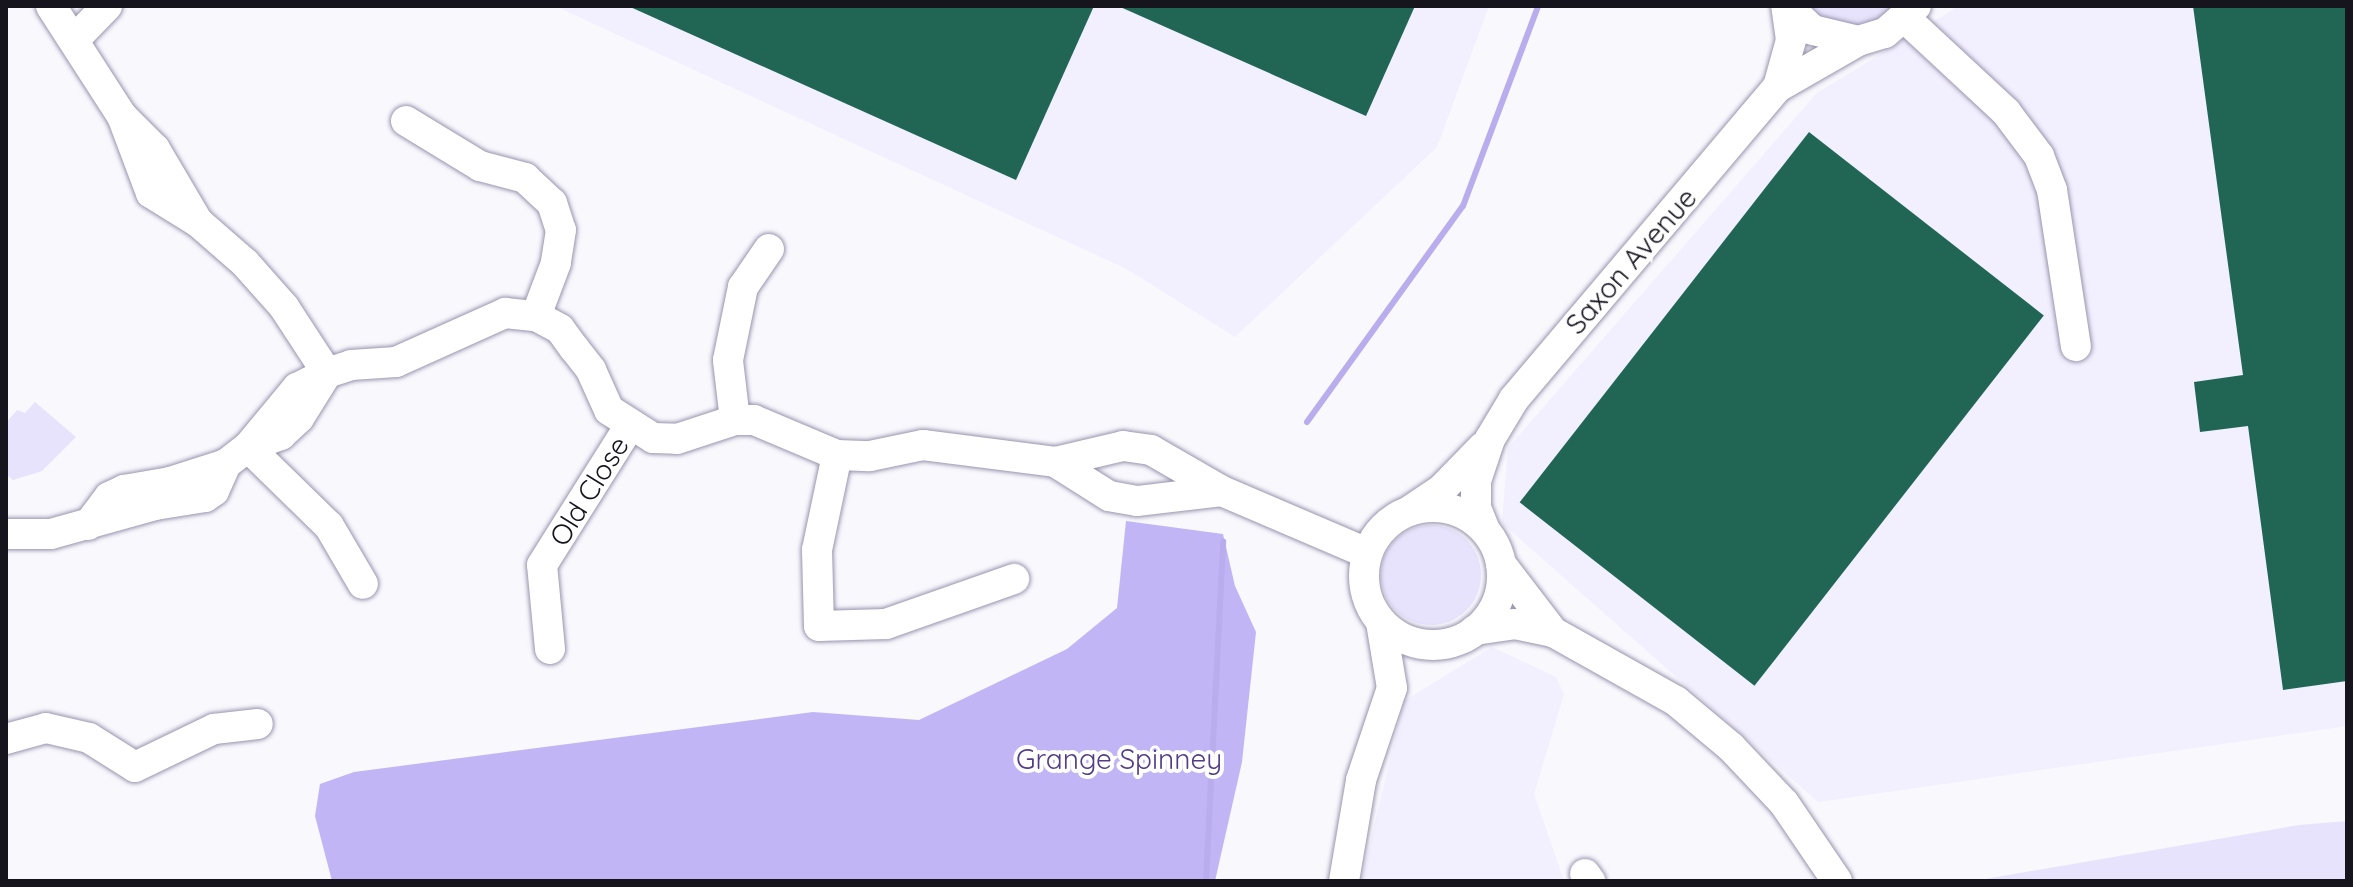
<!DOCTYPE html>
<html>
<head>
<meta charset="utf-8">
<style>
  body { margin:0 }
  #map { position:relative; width:2353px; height:887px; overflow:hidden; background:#f8f8fd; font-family:Quicksand,sans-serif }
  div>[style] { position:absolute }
  .built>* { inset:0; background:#f2effe }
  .green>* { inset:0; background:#e7e3fc }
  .round { border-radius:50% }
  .forest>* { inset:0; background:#c2b5f6 }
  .stream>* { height:6px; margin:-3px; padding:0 3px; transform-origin:3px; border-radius:3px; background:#baaded }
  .building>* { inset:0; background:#216655; transform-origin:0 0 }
  .roads { filter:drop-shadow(0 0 2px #9994ae) drop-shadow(0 0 2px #9994ae) }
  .minor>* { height:30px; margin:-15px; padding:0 15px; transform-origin:15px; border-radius:15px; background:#fff }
  .minor>.ring { margin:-15px; padding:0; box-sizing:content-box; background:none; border:30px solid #fff; border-radius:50% }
  span { translate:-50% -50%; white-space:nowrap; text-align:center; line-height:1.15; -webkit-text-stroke:8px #fff; paint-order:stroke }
  .street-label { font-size:28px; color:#16141d }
  .park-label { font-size:28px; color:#533d89 }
  .frame { position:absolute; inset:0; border:8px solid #16141d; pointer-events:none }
</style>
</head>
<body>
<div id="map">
  <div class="built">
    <div style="clip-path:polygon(555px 6px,1489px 6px,1437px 147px,1235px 337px,1127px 269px)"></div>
    <div style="clip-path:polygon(1959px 6px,2347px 6px,2347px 726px,1818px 802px,1502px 523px,1508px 448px,1817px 93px)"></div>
    <div style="clip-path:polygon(1492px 647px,1556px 677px,1564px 694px,1534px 794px,1564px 881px,1361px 881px,1404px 701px)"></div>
  </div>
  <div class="green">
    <div style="clip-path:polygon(1803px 6px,1902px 6px,1865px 28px,1836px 27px)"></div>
    <div style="clip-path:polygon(35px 402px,76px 437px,42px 471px,13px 480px,6px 474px,6px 423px,17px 410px,25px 413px)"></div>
    <div class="round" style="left:1381px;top:525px;width:100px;height:100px"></div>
    <div style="clip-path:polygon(2347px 821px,2347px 881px,1985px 879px,2299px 825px)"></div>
  </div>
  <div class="forest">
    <div style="clip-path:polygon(1126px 521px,1223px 534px,1235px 586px,1256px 632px,1242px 762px,1215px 881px,332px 881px,315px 816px,320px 784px,354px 772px,813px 712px,919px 720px,1067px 649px,1117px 608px)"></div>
  </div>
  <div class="stream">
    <div style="left:1307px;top:422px;width:266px;rotate:-54.2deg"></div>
    <div style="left:1463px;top:206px;width:214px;rotate:-69.4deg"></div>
    <div style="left:1206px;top:881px;width:340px;rotate:-87.1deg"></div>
  </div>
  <div class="building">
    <div style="clip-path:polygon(628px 6px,1094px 6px,1016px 180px)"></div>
    <div style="clip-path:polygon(1118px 6px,1415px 6px,1366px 116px)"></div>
    <div style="clip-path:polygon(2193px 6px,2347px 6px,2347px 681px,2283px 690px,2248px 426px,2200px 432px,2194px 382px,2243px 375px)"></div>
    <div style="left:1809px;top:132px;width:298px;height:470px;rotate:38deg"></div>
  </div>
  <div class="roads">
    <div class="minor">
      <div style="left:51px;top:6px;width:131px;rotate:57.2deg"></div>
      <div style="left:1787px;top:6px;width:35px;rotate:43deg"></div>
      <div style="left:1813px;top:30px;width:46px;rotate:13.7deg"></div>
      <div style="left:1858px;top:41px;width:28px;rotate:-17deg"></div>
      <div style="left:1885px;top:33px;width:41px;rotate:-41.1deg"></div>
      <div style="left:1906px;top:19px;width:137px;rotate:42.9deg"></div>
      <div style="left:2006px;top:112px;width:55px;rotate:53.1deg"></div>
      <div style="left:2039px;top:156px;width:36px;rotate:69deg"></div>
      <div style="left:2052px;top:190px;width:158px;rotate:81.3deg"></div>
      <div style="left:75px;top:39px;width:46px;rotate:-45.9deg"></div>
      <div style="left:1778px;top:87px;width:49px;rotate:-74.5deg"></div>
      <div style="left:1791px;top:40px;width:34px;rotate:-98deg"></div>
      <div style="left:406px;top:121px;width:87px;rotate:31.3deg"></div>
      <div style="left:480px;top:166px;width:47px;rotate:14.9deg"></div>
      <div style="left:525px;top:178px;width:37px;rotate:43deg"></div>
      <div style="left:552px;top:203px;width:28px;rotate:72deg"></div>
      <div style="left:561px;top:230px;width:33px;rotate:99deg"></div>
      <div style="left:556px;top:263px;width:57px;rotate:110.7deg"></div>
      <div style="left:198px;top:222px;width:85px;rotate:-120.5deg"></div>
      <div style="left:155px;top:149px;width:47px;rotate:-135deg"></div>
      <div style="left:122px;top:116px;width:82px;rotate:69.4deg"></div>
      <div style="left:151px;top:193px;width:55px;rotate:31.7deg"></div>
      <div style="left:198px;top:222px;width:62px;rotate:41.1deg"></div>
      <div style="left:245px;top:263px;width:59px;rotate:48.4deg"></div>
      <div style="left:284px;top:307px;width:79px;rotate:56.9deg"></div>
      <div style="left:327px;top:373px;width:25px;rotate:-18deg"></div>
      <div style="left:351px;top:365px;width:45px;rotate:-3.8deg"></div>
      <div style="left:396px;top:362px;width:120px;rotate:-24.2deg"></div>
      <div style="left:505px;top:313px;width:31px;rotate:6deg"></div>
      <div style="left:536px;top:316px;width:27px;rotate:28deg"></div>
      <div style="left:560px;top:329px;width:24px;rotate:54deg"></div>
      <div style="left:574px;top:348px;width:28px;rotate:52deg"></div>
      <div style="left:591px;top:370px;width:44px;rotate:65.8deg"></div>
      <div style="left:609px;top:410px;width:52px;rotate:32.5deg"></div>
      <div style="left:653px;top:438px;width:24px;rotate:2deg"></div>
      <div style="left:677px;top:439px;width:61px;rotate:-18.1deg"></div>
      <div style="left:735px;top:420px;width:19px"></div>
      <div style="left:754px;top:420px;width:90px;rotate:22.9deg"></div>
      <div style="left:837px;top:455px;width:33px;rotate:2deg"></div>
      <div style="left:870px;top:456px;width:54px;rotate:-11.7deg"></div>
      <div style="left:923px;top:445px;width:133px;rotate:7.3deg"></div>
      <div style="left:735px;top:420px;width:60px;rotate:-96.7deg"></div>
      <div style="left:728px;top:360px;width:75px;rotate:-78.4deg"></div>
      <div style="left:743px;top:287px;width:46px;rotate:-55.6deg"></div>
      <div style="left:1123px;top:446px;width:28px;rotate:8deg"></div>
      <div style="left:1151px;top:450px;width:82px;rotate:30deg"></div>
      <div style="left:1222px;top:491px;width:86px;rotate:173.3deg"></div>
      <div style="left:1137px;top:501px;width:28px;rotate:-170deg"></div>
      <div style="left:1109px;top:496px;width:64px;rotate:-147.8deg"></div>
      <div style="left:1055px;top:462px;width:70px;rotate:-13.2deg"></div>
      <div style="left:248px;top:447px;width:113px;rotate:44.3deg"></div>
      <div style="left:329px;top:526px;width:67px;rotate:59.6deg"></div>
      <div style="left:837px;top:455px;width:97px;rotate:101.9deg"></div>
      <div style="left:817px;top:550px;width:76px;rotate:88.5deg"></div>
      <div style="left:819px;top:626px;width:67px;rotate:-1.7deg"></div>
      <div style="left:886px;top:624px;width:136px;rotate:-19.4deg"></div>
      <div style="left:1222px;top:491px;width:158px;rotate:23.2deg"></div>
      <div class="ring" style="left:1364px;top:507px;width:108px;height:108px"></div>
      <div style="left:1411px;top:510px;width:36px;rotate:-34deg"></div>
      <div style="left:1441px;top:490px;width:60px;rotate:-45.7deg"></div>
      <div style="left:88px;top:525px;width:35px;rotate:-53deg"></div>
      <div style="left:109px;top:497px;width:17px;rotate:-25deg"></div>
      <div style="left:124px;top:490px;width:47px;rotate:-9.9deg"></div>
      <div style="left:170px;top:482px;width:59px;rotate:-17.8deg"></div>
      <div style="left:226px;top:464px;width:28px;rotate:-38deg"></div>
      <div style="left:248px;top:447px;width:77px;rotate:-50.3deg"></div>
      <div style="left:297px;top:388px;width:34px;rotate:-27deg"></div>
      <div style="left:327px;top:373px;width:53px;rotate:121.9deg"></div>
      <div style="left:299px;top:418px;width:25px;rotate:137deg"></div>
      <div style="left:281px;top:435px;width:35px;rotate:160deg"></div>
      <div style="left:1485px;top:530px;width:24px;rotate:-112deg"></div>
      <div style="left:1476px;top:508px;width:27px;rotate:-90deg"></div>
      <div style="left:1476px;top:481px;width:44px;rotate:-71.6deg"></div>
      <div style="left:1490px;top:439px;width:47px;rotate:-59deg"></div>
      <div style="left:1514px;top:399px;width:409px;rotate:-49.8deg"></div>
      <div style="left:1778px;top:87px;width:92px;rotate:-29.9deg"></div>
      <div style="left:6px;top:534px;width:45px"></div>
      <div style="left:51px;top:534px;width:108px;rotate:-15.6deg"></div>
      <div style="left:155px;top:505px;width:51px;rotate:-9.1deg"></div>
      <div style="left:205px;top:497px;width:11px;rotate:-34deg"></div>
      <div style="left:214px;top:491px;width:30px;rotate:-66deg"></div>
      <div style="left:1501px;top:564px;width:86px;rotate:52.6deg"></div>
      <div style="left:1475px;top:630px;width:40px;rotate:-8.5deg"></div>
      <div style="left:1515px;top:624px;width:39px;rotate:12deg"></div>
      <div style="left:1553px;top:632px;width:141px;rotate:29.3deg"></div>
      <div style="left:1676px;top:701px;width:72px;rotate:39.9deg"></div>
      <div style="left:1731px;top:747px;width:77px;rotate:46.6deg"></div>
      <div style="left:1784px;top:803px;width:94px;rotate:55.8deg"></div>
      <div style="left:550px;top:649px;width:84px;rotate:-95.4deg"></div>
      <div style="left:542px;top:565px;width:163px;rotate:-57.8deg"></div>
      <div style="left:6px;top:739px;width:41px;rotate:-15.4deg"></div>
      <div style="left:46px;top:728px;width:44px;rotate:13.1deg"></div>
      <div style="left:89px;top:738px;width:54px;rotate:32.2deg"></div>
      <div style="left:135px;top:767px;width:88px;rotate:-25.7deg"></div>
      <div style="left:214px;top:729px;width:44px;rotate:-6.5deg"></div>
      <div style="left:1585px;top:874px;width:9px;rotate:54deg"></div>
      <div style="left:1344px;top:881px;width:102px;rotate:-80.4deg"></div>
      <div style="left:1361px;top:780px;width:97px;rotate:-71.4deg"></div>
      <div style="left:1392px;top:688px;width:67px;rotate:-99.5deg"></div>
    </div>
  </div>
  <div class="street-label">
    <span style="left:1631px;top:261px;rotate:-49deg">Saxon Avenue</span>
    <span style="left:589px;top:491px;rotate:-58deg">Old Close</span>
  </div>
  <div class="park-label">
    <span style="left:1119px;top:759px">Grange Spinney</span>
  </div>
  <div class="frame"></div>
</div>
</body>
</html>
